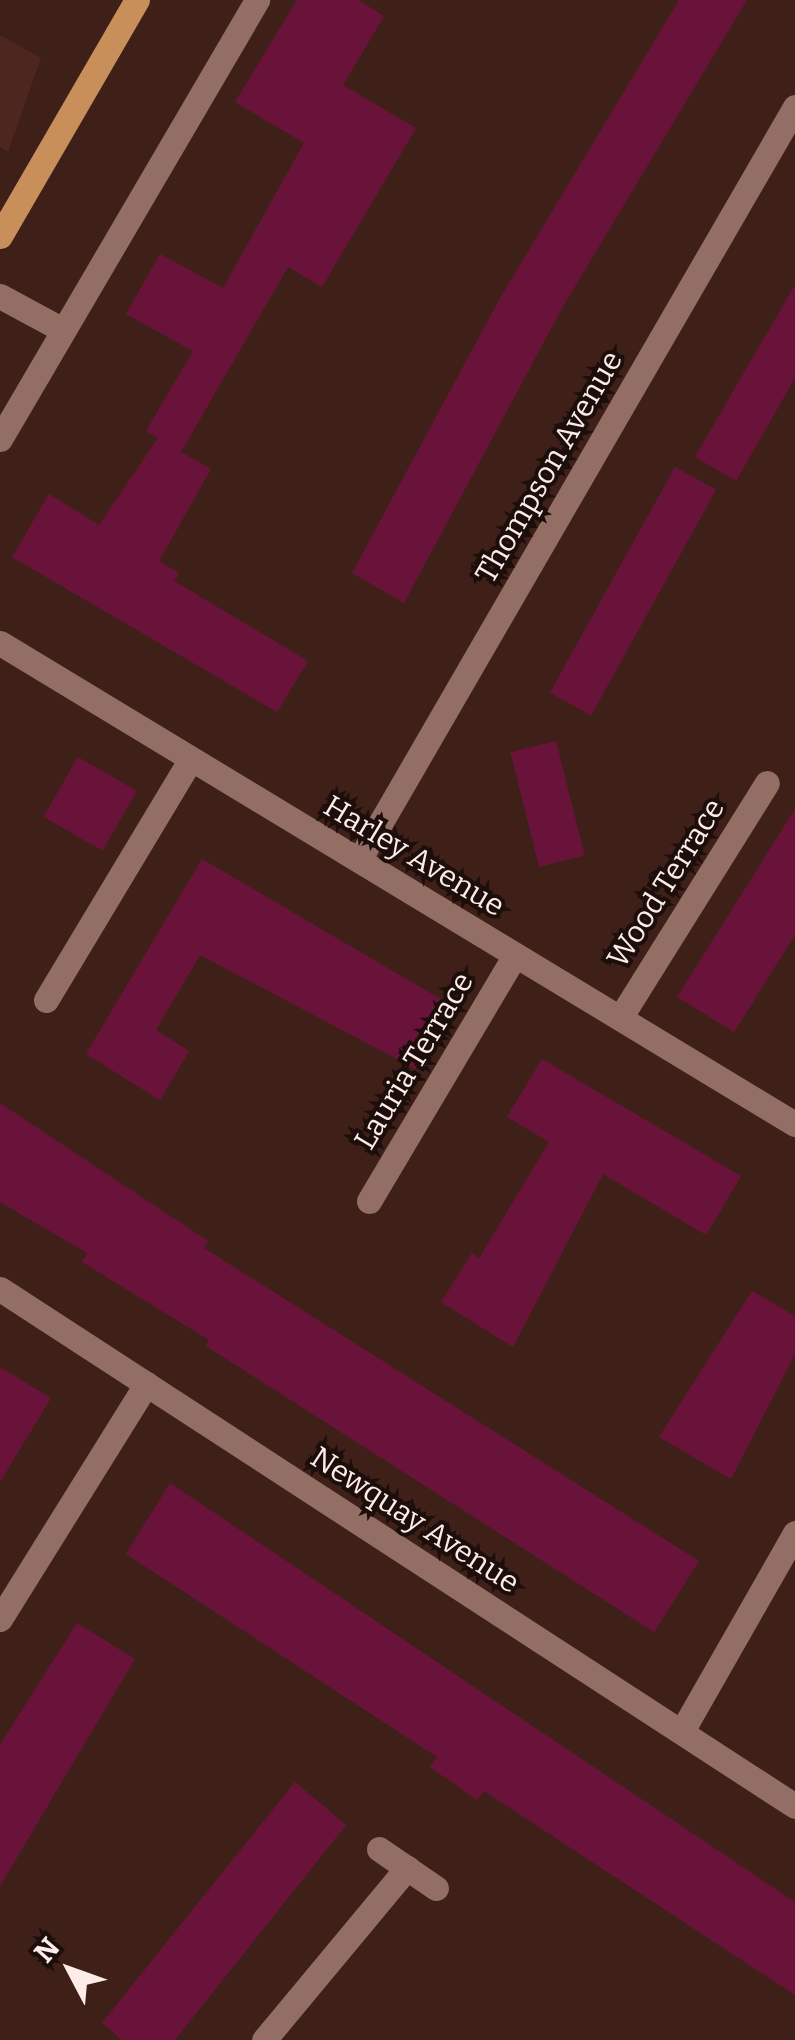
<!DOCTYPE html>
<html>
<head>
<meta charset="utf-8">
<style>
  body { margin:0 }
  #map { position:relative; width:795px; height:2040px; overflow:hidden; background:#3f2019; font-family:Bitter,serif }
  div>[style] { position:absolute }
  .built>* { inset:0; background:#4d271f }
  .building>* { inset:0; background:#6a133a; transform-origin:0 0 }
  .minor>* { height:25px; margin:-12.5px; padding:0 12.5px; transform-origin:12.5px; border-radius:12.5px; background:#936e65 }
  .major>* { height:25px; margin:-12.5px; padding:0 12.5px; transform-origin:12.5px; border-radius:12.5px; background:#c88f5b }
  span { translate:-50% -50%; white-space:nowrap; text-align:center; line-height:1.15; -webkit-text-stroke:8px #1c0e0b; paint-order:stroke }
  .street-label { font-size:30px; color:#fdece8 }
  .north { position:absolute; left:20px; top:1920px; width:100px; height:100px; -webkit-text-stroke:8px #1c0e0b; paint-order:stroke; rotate:311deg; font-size:28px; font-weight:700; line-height:40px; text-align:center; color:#fdece8 }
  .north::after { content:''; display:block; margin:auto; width:35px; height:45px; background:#fdece8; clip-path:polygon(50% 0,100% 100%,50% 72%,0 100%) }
</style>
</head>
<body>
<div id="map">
  <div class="built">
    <div style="clip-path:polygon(0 35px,41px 58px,8px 152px,0 147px)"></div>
  </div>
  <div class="building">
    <div style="clip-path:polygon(297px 0,358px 0,384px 16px,343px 85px,416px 128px,322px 287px,288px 267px,181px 452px,211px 469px,159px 561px,179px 573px,174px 581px,308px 661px,277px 712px,12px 557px,49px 494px,99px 525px,158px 438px,146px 431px,193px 351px,126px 314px,160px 254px,223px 288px,304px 143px,235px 102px)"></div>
    <div style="clip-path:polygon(679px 0,747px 0,561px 310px,404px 603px,352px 573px,500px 298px)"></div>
    <div style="clip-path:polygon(795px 285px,795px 378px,736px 481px,695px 457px)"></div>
    <div style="left:675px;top:467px;width:47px;height:258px;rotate:29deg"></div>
    <div style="left:556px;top:741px;width:118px;height:47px;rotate:76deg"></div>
    <div style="left:78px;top:757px;width:68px;height:69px;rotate:30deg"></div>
    <div style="clip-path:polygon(795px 809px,795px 935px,734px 1032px,677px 997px)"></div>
    <div style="clip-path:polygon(202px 859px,454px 1007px,416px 1069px,200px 955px,156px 1030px,189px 1051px,160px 1100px,86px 1054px)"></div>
    <div style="clip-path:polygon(542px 1059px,741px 1176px,706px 1235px,603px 1174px,513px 1347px,441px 1302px,472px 1253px,479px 1258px,549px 1142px,507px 1117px)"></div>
    <div style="clip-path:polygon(0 1103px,208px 1241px,204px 1248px,699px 1561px,654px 1632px,206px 1346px,209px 1340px,82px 1262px,87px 1253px,0 1202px)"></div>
    <div style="clip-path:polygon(752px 1291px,795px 1316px,795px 1354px,731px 1479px,659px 1437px)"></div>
    <div style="clip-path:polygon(0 1367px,51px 1398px,0 1482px)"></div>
    <div style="clip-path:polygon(170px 1483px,795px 1902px,795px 1995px,484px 1791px,477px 1800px,430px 1767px,437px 1757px,126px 1554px)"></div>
    <div style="clip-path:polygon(77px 1623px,135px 1659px,0 1886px,0 1745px)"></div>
    <div style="clip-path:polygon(295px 1782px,346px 1825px,175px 2040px,122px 2040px,102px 2023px)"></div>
  </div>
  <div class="minor">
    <div style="left:0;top:296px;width:72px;rotate:28.4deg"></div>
    <div style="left:0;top:439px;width:509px;rotate:-59.65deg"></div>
    <div style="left:0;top:643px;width:929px;rotate:31.18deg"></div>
    <div style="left:359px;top:860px;width:870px;rotate:-59.93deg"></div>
    <div style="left:46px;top:1000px;width:281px;rotate:-59deg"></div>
    <div style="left:620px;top:1018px;width:277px;rotate:-58deg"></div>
    <div style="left:369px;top:1201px;width:286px;rotate:-59.3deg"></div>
    <div style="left:0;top:1289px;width:948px;rotate:33.04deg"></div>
    <div style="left:0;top:1619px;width:277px;rotate:-58.1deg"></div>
    <div style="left:682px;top:1731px;width:228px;rotate:-60.3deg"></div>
    <div style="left:379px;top:1849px;width:69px;rotate:34.4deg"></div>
    <div style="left:264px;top:2040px;width:224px;rotate:-50.3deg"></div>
  </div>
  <div class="major">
    <div style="left:0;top:236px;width:273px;rotate:-59.9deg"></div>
  </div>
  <div class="street-label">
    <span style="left:549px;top:467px;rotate:-60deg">Thompson Avenue</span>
    <span style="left:414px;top:856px;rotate:31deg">Harley Avenue</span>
    <span style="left:666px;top:883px;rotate:-58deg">Wood Terrace</span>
    <span style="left:414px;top:1061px;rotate:-59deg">Lauria Terrace</span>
    <span style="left:415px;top:1520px;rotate:33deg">Newquay Avenue</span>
  </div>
  <div class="north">N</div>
</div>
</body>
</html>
